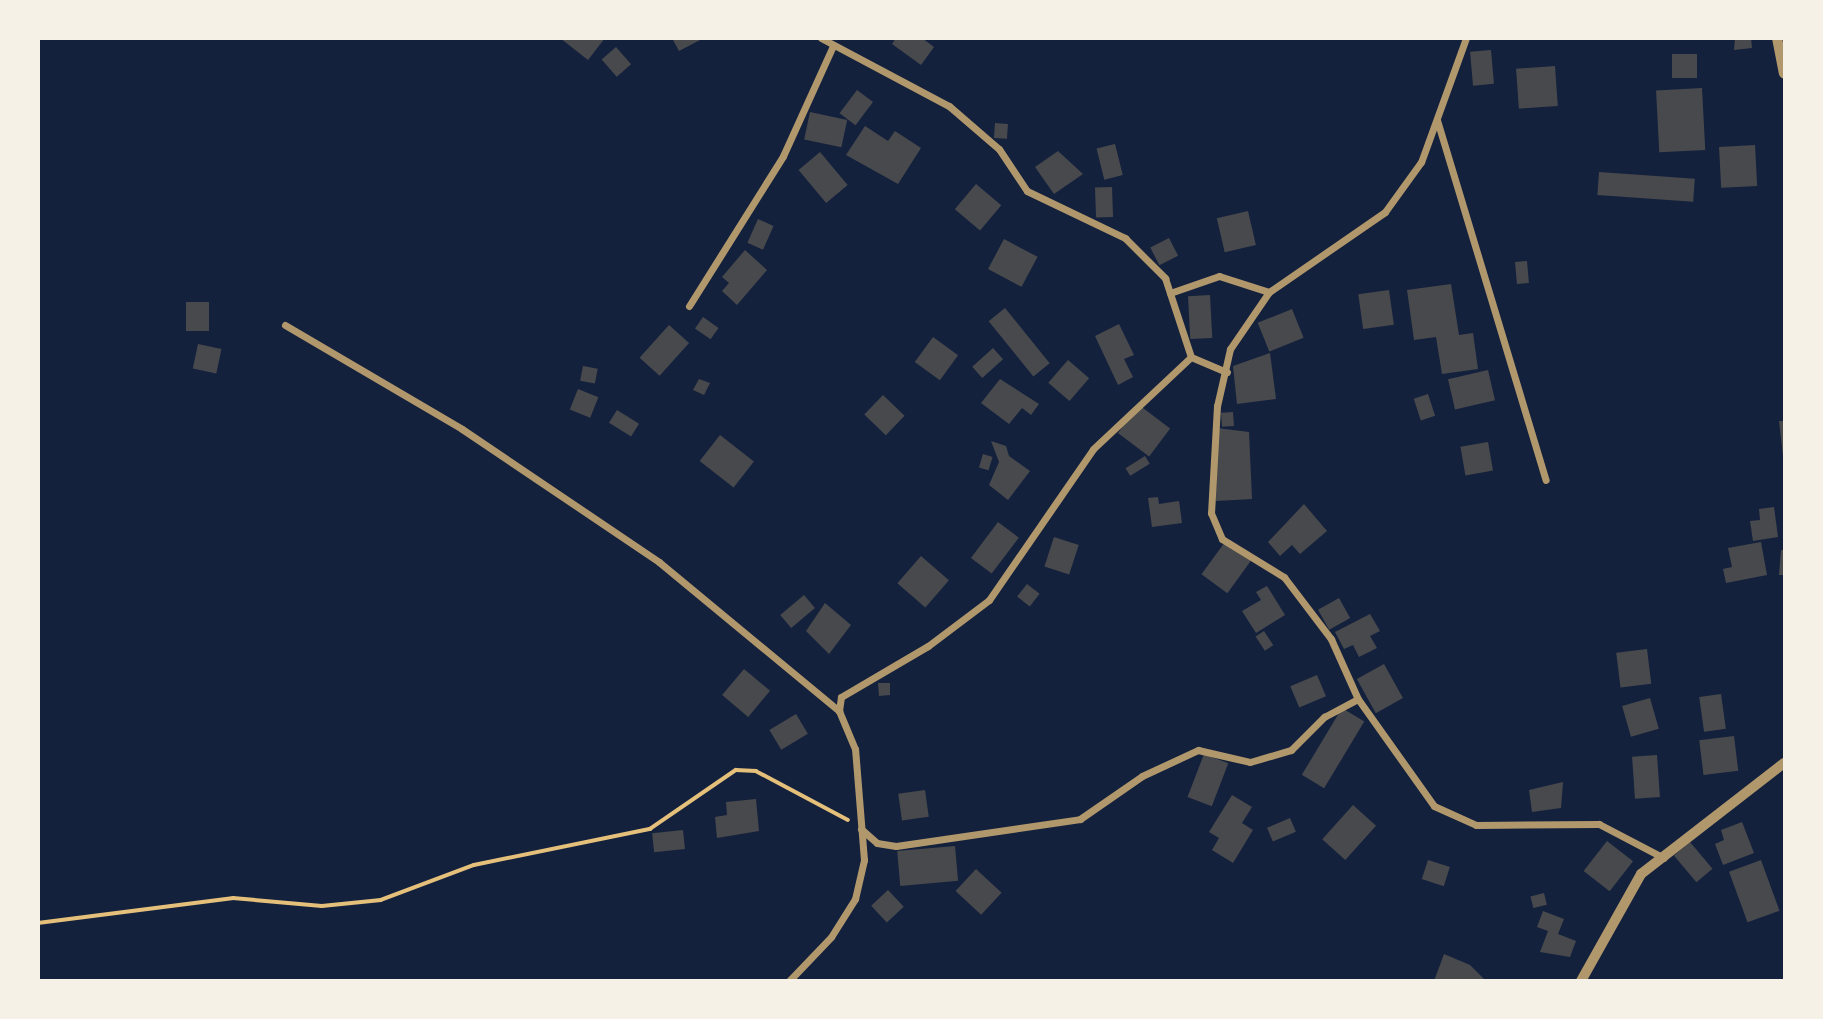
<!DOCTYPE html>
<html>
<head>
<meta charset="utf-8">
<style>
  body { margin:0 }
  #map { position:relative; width:1823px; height:1019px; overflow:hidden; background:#14213d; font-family:"Exo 2",sans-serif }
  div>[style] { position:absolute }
  .building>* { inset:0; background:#48494c; transform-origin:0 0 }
  .path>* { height:3.5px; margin:-1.75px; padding:0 1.75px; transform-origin:1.75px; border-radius:1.75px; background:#e5c07b }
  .minor>* { height:7px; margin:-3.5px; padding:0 3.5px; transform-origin:3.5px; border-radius:3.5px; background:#b1986c }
  .tertiary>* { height:10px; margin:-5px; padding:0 5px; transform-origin:5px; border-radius:5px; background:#b1986c }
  span { translate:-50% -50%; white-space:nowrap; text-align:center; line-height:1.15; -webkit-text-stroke:5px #f6f1e7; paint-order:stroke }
  .frame { position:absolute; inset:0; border:40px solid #f6f1e7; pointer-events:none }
</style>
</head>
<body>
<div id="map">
  <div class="building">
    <div style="clip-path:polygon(560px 38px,605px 38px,588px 60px)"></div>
    <div style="clip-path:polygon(672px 38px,704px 38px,679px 51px)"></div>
    <div style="clip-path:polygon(896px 38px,922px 38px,934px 47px,921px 65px,892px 44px)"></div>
    <div style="clip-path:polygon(1735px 38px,1751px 38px,1752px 48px,1734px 50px)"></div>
    <div style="left:616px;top:47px;width:23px;height:19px;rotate:49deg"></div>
    <div style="left:1491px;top:50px;width:34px;height:21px;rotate:85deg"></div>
    <div style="left:1672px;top:54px;width:25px;height:24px"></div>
    <div style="left:1555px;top:66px;width:40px;height:39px;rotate:86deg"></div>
    <div style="left:1702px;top:88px;width:62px;height:46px;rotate:87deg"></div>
    <div style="left:857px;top:90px;width:20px;height:29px;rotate:37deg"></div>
    <div style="left:810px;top:112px;width:38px;height:28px;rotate:12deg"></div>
    <div style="left:995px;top:123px;width:13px;height:15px;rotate:4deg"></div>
    <div style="clip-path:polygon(865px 126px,888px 141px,895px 131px,921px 148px,898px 184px,846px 155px)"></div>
    <div style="left:1115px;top:144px;width:32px;height:19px;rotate:76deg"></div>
    <div style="left:1755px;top:145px;width:41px;height:36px;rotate:87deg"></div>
    <div style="clip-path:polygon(1058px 151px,1083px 174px,1054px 194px,1035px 167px)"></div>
    <div style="left:820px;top:152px;width:43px;height:28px;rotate:50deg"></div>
    <div style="left:1599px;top:172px;width:96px;height:23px;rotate:4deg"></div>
    <div style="left:976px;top:184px;width:33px;height:33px;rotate:40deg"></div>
    <div style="left:1112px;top:187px;width:30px;height:17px;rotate:88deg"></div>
    <div style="left:1248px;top:211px;width:35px;height:32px;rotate:77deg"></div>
    <div style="left:758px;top:219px;width:17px;height:26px;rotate:24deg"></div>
    <div style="left:1169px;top:238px;width:20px;height:21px;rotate:63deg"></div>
    <div style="left:1004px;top:239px;width:38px;height:34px;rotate:28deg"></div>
    <div style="clip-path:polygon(745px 250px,767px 270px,737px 305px,722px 291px,729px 283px,722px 277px)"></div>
    <div style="left:1527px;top:261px;width:22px;height:12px;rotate:85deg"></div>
    <div style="clip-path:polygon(1451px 284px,1459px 335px,1473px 333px,1478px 369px,1442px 374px,1436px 337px,1414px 340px,1407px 290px)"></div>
    <div style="left:1389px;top:290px;width:35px;height:31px;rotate:82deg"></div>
    <div style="left:1210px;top:295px;width:43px;height:22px;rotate:87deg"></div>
    <div style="left:186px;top:302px;width:23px;height:29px"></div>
    <div style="left:1005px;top:308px;width:71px;height:21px;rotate:51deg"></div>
    <div style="left:1292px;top:309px;width:31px;height:37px;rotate:68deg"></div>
    <div style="left:703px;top:317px;width:19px;height:14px;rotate:35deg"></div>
    <div style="clip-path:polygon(1119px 324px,1134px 355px,1124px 359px,1133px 377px,1118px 385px,1095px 336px)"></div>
    <div style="left:669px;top:325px;width:27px;height:44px;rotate:42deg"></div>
    <div style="left:933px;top:337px;width:31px;height:31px;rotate:36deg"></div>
    <div style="left:198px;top:344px;width:24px;height:25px;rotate:12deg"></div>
    <div style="left:993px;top:348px;width:15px;height:28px;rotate:48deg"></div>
    <div style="clip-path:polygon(1270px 353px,1276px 399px,1237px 404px,1233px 366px)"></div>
    <div style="left:1068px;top:360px;width:28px;height:30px;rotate:41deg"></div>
    <div style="left:583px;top:366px;width:15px;height:15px;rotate:11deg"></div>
    <div style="left:1488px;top:370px;width:31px;height:41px;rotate:77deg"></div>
    <div style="clip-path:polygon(699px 379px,710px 383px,704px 395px,693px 390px)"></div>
    <div style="clip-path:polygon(1000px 379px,1039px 404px,1031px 415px,1022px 408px,1009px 424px,981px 403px)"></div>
    <div style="left:578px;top:389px;width:22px;height:22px;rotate:22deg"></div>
    <div style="left:1428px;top:394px;width:23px;height:15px;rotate:72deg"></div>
    <div style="left:883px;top:395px;width:30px;height:27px;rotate:44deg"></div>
    <div style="left:1139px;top:405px;width:39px;height:35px;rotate:37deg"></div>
    <div style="left:617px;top:410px;width:26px;height:15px;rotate:32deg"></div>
    <div style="left:1233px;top:412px;width:14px;height:12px;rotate:86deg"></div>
    <div style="clip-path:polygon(1779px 421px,1784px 421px,1784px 456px,1783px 456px)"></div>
    <div style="clip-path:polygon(1217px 428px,1249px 432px,1252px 499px,1216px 501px)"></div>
    <div style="left:720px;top:435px;width:43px;height:33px;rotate:38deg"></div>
    <div style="clip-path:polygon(991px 441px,1006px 446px,1009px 456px,1030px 471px,1008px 500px,989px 485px,999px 462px)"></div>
    <div style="left:1488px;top:442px;width:29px;height:28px;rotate:80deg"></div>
    <div style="left:983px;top:454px;width:10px;height:14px;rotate:17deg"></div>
    <div style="left:1145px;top:456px;width:9px;height:23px;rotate:58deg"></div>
    <div style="clip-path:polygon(1158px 497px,1159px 504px,1179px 501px,1182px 523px,1152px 527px,1148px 498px)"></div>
    <div style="clip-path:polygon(1304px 504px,1327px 531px,1300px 554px,1292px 545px,1280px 556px,1268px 542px)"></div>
    <div style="clip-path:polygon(1774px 507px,1778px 537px,1753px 541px,1750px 521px,1760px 520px,1759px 509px)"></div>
    <div style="left:998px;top:522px;width:26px;height:45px;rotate:37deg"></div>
    <div style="left:1054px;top:537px;width:26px;height:31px;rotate:18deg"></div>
    <div style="left:1225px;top:542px;width:32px;height:40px;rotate:36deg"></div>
    <div style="clip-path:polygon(1761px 542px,1767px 575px,1726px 583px,1723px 569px,1732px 567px,1728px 548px)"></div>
    <div style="clip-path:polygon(1781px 550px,1784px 550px,1784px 575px,1779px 575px)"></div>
    <div style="left:921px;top:556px;width:37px;height:36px;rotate:41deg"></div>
    <div style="left:1027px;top:584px;width:16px;height:16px;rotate:38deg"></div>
    <div style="clip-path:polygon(1267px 586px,1285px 615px,1256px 633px,1242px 611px,1261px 600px,1256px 592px)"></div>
    <div style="left:804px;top:595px;width:17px;height:31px;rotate:50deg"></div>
    <div style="left:1339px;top:598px;width:23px;height:24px;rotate:61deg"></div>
    <div style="clip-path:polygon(825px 603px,851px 625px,829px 654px,806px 631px)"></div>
    <div style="clip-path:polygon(1370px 614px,1380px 631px,1370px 636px,1377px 648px,1359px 657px,1353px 645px,1344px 649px,1335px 632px)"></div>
    <div style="left:1264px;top:631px;width:17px;height:10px;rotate:57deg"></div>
    <div style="left:1647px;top:649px;width:35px;height:31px;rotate:83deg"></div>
    <div style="left:1384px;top:664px;width:39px;height:31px;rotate:61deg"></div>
    <div style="left:744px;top:669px;width:34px;height:34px;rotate:40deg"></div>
    <div style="left:1317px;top:675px;width:23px;height:29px;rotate:67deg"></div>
    <div style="clip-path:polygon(878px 683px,890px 683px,890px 695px,879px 696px)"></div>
    <div style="left:1721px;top:694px;width:35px;height:22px;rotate:82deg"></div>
    <div style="left:1650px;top:698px;width:32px;height:29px;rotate:74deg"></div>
    <div style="left:1342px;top:708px;width:26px;height:78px;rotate:31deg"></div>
    <div style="left:796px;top:714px;width:23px;height:31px;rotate:59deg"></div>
    <div style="left:1734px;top:736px;width:35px;height:35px;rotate:83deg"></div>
    <div style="left:1204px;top:754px;width:26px;height:46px;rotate:21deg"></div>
    <div style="left:1657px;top:755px;width:42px;height:25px;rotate:86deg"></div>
    <div style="clip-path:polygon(1563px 782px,1561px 808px,1532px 812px,1529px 790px)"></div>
    <div style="left:925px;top:790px;width:27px;height:27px;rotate:82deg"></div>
    <div style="clip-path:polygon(1232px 795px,1252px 807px,1242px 823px,1253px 830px,1233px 863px,1212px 850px,1219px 838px,1209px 832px)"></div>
    <div style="clip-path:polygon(756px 799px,759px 831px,717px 838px,715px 817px,727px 815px,726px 802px)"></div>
    <div style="left:1353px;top:805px;width:31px;height:46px;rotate:42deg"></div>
    <div style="left:1290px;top:818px;width:15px;height:25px;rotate:67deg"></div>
    <div style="clip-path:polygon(1742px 822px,1754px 853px,1723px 865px,1715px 844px,1724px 840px,1721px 830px)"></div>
    <div style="left:683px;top:830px;width:19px;height:31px;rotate:84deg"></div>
    <div style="left:1607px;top:841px;width:33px;height:38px;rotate:38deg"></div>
    <div style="left:1690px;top:842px;width:35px;height:21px;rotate:50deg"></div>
    <div style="left:955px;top:846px;width:35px;height:58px;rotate:85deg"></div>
    <div style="left:1428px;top:860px;width:23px;height:20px;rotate:18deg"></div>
    <div style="left:1761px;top:860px;width:54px;height:34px;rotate:70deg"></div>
    <div style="left:976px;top:869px;width:35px;height:30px;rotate:43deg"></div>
    <div style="left:888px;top:890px;width:23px;height:23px;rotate:47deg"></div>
    <div style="left:1544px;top:893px;width:12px;height:14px;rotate:76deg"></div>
    <div style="clip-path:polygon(1543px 911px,1564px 919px,1558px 934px,1576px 941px,1570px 957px,1540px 952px,1548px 931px,1537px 927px)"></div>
    <div style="clip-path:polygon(1444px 954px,1470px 965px,1486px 981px,1434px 981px)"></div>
  </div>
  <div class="path">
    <div style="left:38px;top:923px;width:197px;rotate:-7.3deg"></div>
    <div style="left:233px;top:898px;width:89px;rotate:5.1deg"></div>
    <div style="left:322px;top:906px;width:59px;rotate:-5.8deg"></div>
    <div style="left:381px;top:900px;width:99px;rotate:-20.6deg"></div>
    <div style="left:474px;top:865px;width:180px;rotate:-11.6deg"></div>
    <div style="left:650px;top:829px;width:104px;rotate:-34.5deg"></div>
    <div style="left:736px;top:770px;width:20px;rotate:3deg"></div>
    <div style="left:756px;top:771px;width:104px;rotate:28deg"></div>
  </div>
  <div class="minor">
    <div style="left:821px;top:38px;width:145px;rotate:28deg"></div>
    <div style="left:949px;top:106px;width:66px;rotate:40.7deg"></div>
    <div style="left:999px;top:149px;width:50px;rotate:56.3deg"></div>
    <div style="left:1027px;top:191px;width:109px;rotate:25.6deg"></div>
    <div style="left:1125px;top:238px;width:57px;rotate:45deg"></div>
    <div style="left:1165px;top:278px;width:83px;rotate:71.8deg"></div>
    <div style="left:1191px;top:357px;width:39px;rotate:23deg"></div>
    <div style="left:1466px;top:38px;width:132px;rotate:109.9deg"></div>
    <div style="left:1421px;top:162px;width:62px;rotate:125.8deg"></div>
    <div style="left:1385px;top:212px;width:141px;rotate:145.4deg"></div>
    <div style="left:1269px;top:292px;width:69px;rotate:124.4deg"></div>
    <div style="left:1230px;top:349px;width:58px;rotate:102.8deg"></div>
    <div style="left:1217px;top:406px;width:107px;rotate:93.2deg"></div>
    <div style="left:1211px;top:513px;width:28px;rotate:67deg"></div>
    <div style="left:1222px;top:539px;width:73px;rotate:31.5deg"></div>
    <div style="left:1284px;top:577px;width:78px;rotate:52.8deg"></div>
    <div style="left:1331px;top:639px;width:66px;rotate:65.8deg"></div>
    <div style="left:1358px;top:699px;width:131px;rotate:54.6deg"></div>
    <div style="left:1434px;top:806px;width:46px;rotate:24.3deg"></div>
    <div style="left:1476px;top:825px;width:123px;rotate:-0.5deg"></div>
    <div style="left:1599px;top:824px;width:73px;rotate:27.6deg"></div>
    <div style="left:1437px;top:120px;width:376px;rotate:73.2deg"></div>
    <div style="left:1170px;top:293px;width:52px;rotate:-19.1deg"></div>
    <div style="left:1219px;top:276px;width:52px;rotate:17.7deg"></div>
    <div style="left:689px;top:306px;width:177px;rotate:-57.9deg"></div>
    <div style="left:783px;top:156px;width:119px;rotate:-65.6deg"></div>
    <div style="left:285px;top:325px;width:205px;rotate:30.4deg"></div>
    <div style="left:462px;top:429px;width:238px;rotate:34deg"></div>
    <div style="left:659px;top:562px;width:234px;rotate:39.6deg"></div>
    <div style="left:861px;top:829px;width:21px;rotate:41deg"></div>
    <div style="left:877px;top:843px;width:19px;rotate:9deg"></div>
    <div style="left:896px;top:846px;width:186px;rotate:-8.3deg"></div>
    <div style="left:1080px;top:819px;width:75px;rotate:-34.7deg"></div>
    <div style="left:1142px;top:776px;width:62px;rotate:-24.9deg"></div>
    <div style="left:1198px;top:750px;width:53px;rotate:13deg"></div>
    <div style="left:1250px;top:762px;width:43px;rotate:-16.3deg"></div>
    <div style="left:1291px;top:750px;width:47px;rotate:-45deg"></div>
    <div style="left:1324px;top:717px;width:38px;rotate:-28deg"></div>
    <div style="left:789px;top:981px;width:61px;rotate:-46.3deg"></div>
    <div style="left:831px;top:937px;width:45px;rotate:-57.7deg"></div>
    <div style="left:855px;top:899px;width:40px;rotate:-77deg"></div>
    <div style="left:864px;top:860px;width:111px;rotate:-94.6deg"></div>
    <div style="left:855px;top:749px;width:41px;rotate:-112.8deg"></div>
    <div style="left:839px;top:711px;width:14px;rotate:-82deg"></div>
    <div style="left:841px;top:697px;width:101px;rotate:-30.4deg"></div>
    <div style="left:928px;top:646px;width:76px;rotate:-37deg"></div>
    <div style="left:989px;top:600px;width:183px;rotate:-55.4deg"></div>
    <div style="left:1093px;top:449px;width:134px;rotate:-43.2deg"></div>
  </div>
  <div class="tertiary">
    <div style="left:1777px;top:38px;width:36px;rotate:79deg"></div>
    <div style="left:1581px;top:981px;width:123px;rotate:-60.7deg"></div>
    <div style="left:1641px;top:874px;width:181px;rotate:-37.8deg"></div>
  </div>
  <div class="frame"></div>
</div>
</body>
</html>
